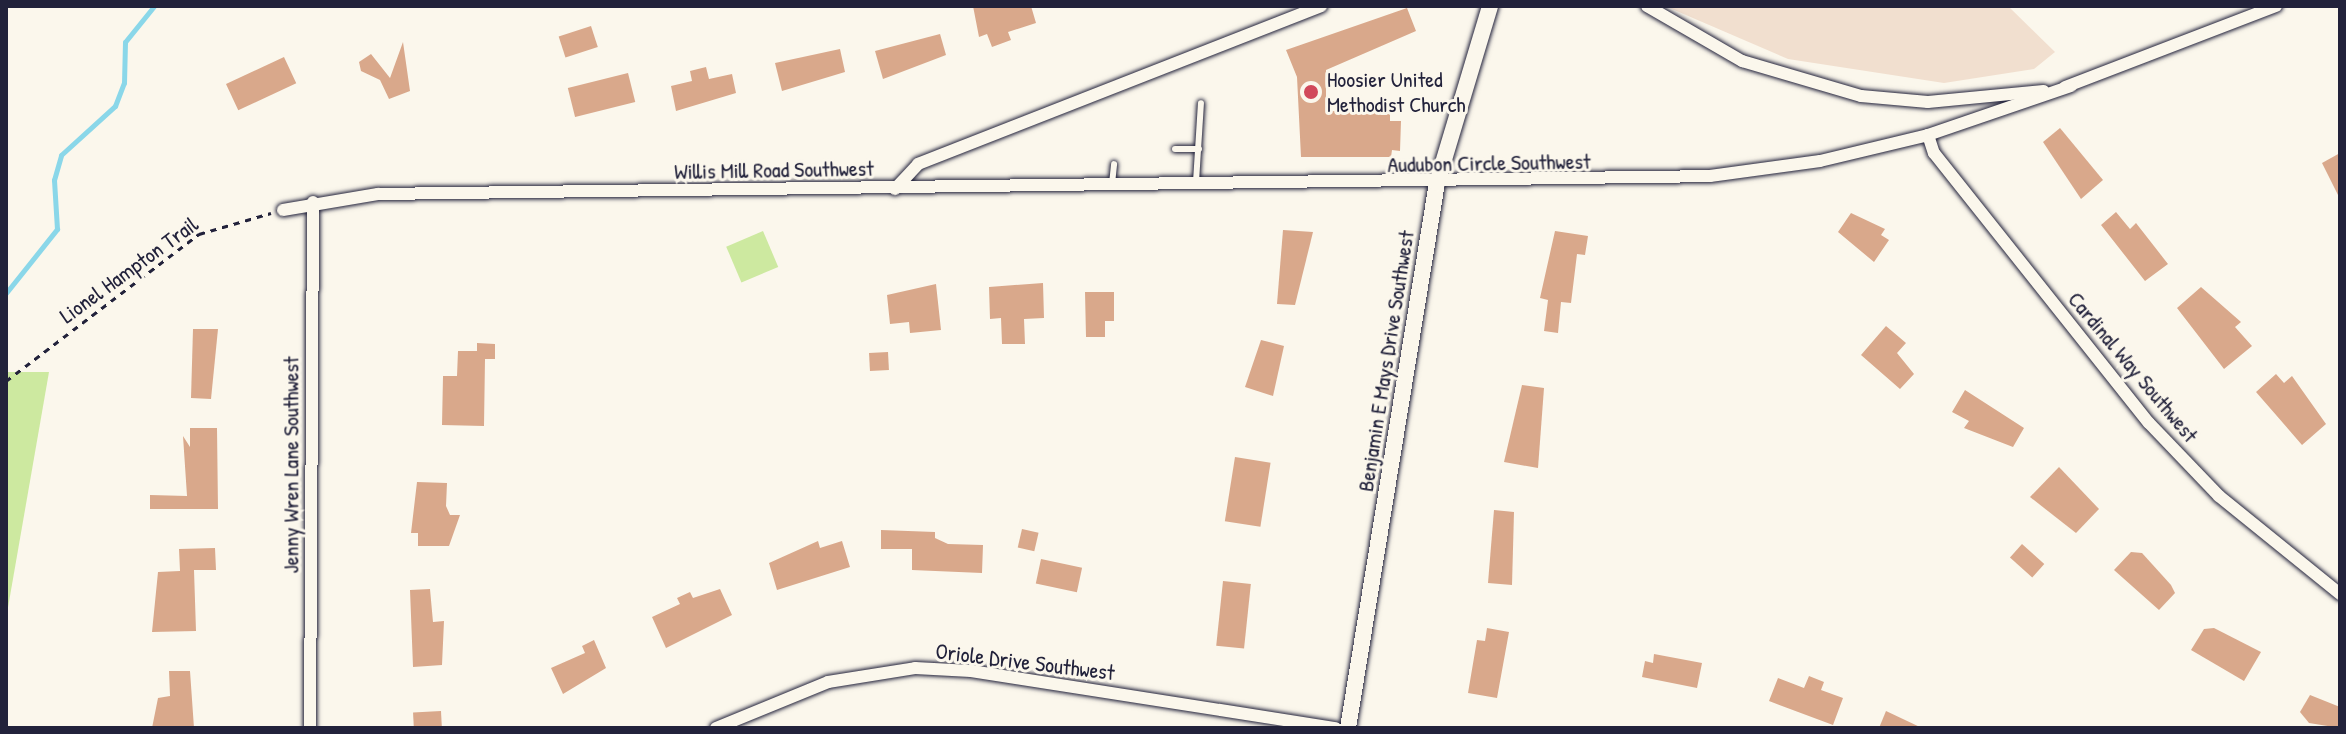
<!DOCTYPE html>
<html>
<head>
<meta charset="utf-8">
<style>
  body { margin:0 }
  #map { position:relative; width:2346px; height:734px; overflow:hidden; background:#fbf7ec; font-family:"Patrick Hand",sans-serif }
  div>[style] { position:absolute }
  .built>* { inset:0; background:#f1dfcf }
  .green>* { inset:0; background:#cde9a0; transform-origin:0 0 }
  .stream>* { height:5px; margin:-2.5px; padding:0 2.5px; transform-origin:2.5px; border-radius:2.5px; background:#8ad7e9 }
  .building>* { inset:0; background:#d9a88b; transform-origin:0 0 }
  .path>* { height:3px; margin-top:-1.5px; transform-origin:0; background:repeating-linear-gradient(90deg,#22223b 0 6px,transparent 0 12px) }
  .roads { filter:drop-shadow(0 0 2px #22223b) drop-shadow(0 0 2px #22223b) }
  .service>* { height:6px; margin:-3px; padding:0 3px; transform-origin:3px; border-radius:3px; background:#fbf7ec }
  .minor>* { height:12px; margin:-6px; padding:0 6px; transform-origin:6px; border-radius:6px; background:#fbf7ec }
  .tertiary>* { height:16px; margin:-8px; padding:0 8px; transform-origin:8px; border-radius:8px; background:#fbf7ec }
  .dots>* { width:22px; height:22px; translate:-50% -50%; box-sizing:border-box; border:4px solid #fbf7ec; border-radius:50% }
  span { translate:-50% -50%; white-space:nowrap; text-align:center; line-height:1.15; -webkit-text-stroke:6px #fbf7ec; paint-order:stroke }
  .poi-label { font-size:22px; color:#22223b }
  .left { translate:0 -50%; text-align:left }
  .street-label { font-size:22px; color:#22223b }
  .frame { position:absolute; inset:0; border:8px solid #22223b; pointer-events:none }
</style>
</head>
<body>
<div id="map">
  <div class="built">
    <div style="clip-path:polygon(1665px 6px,2008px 6px,2055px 52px,2034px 69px,1944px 83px,1788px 59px)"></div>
  </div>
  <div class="green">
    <div style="left:763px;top:231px;width:39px;height:40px;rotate:67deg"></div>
    <div style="clip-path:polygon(6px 372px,49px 372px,6px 619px)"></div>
  </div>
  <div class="stream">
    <div style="left:6px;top:293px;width:82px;rotate:-51.4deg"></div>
    <div style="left:57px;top:229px;width:49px;rotate:-93.5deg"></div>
    <div style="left:54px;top:180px;width:26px;rotate:-74deg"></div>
    <div style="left:61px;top:155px;width:73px;rotate:-42.2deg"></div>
    <div style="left:115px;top:106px;width:25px;rotate:-69deg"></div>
    <div style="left:124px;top:83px;width:41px;rotate:-88.6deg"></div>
    <div style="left:125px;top:42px;width:46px;rotate:-51.1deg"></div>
  </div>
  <div class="building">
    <div style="clip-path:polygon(973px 6px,1031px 6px,1036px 23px,1008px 32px,1011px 40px,992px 47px,987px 34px,979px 37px)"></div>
    <div style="clip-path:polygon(1407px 8px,1416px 31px,1326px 70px,1326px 111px,1390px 112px,1390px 121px,1401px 121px,1400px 151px,1392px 150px,1391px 157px,1301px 157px,1297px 77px,1286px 50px)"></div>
    <div style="left:591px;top:26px;width:22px;height:34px;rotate:72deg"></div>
    <div style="clip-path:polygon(940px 34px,946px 55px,883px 79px,875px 51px)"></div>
    <div style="clip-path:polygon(403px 42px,410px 91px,389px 99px,380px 80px,361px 71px,359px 62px,371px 54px,390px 78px)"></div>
    <div style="clip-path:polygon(840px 49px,845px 72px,782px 91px,775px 63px)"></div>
    <div style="left:284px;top:57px;width:29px;height:64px;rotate:65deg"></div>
    <div style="clip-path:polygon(706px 67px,709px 79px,732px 74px,736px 93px,676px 111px,671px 86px,692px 81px,690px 71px)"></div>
    <div style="left:628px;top:73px;width:30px;height:62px;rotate:76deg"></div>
    <div style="clip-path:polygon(2060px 128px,2103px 180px,2081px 199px,2043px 142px)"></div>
    <div style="clip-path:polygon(2340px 153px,2340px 199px,2322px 163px)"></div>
    <div style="clip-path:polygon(2116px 212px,2130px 229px,2136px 223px,2168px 264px,2145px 281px,2101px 225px)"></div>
    <div style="clip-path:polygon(1851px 213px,1885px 229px,1881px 235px,1889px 240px,1874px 262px,1838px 232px)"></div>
    <div style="clip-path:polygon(1283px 230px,1313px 232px,1295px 305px,1277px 304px)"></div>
    <div style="clip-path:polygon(1555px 231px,1588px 236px,1585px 255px,1577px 254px,1571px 303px,1561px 302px,1558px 333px,1544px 331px,1548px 300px,1540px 298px)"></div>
    <div style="clip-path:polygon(1043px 283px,1044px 318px,1024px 319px,1025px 344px,1002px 344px,1001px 318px,990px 319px,989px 287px)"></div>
    <div style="clip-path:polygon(936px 284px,941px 330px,910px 333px,909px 322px,890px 324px,887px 295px)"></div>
    <div style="clip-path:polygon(2201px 287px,2241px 322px,2235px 327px,2252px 346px,2224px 369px,2177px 308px)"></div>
    <div style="clip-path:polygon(1085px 292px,1114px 292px,1114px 321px,1105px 321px,1105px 337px,1086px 337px)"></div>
    <div style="clip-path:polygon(1886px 326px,1906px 343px,1897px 353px,1914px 374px,1900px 389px,1861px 355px)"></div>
    <div style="clip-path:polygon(193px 329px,218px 329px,211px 399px,191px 398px)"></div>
    <div style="clip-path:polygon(1261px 340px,1284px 346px,1273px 396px,1245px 387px)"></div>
    <div style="clip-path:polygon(477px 343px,495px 344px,495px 359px,485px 359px,484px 426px,442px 425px,443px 376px,457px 376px,458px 351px,477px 351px)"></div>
    <div style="left:888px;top:352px;width:18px;height:19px;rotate:87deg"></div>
    <div style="clip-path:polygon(2276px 374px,2284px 383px,2292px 376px,2326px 424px,2302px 445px,2256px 392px)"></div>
    <div style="clip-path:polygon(1522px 385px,1544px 388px,1538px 468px,1504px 462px)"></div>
    <div style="clip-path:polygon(1965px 390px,2024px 428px,2013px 447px,1964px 428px,1969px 421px,1952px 412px)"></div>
    <div style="clip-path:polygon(190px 428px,217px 428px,218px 509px,150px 509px,150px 495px,187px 496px,183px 436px,190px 447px)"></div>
    <div style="left:1235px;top:457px;width:36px;height:65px;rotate:9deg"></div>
    <div style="clip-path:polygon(2059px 467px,2099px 509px,2076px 533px,2030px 497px)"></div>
    <div style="clip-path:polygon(417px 482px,447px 483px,446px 506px,450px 515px,460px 515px,449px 546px,418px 546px,418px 533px,411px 533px)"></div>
    <div style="clip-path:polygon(1494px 510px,1514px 512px,1512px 585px,1488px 583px)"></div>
    <div style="left:1022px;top:529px;width:17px;height:19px;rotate:13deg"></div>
    <div style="clip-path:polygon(881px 530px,935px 532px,935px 538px,948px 544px,983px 545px,982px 573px,912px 570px,912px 549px,881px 549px)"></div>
    <div style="clip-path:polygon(818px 541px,820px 548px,842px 541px,850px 567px,777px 590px,769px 563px)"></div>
    <div style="left:2022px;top:544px;width:30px;height:18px;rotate:42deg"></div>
    <div style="clip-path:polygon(215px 548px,216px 570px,194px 570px,196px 631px,152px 632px,158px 572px,180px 571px,179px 549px)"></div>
    <div style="clip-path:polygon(2131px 552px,2142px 553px,2171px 585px,2175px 593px,2159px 610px,2114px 570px)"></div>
    <div style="left:1041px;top:559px;width:42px;height:25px;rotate:12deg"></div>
    <div style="left:1223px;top:581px;width:28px;height:65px;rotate:6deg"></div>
    <div style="clip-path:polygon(430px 589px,433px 622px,444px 621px,442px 665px,413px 667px,410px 590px)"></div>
    <div style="clip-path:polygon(720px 589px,732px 615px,666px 648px,652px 617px,680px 604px,677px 598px,690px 592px,693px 598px)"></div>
    <div style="clip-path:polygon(1487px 628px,1509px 632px,1497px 698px,1468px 693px,1477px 640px,1485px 641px)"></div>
    <div style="clip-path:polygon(2214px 628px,2261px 652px,2244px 681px,2191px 650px,2204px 629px)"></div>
    <div style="clip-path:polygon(594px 640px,606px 668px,563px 694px,551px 668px,585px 653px,582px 646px)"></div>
    <div style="clip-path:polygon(1654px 654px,1702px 663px,1697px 688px,1642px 677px,1645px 661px,1653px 663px)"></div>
    <div style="clip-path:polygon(169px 671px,190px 671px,194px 728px,152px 728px,158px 698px,170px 696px)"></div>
    <div style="clip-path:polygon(1809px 676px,1824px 682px,1821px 690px,1843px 698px,1833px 725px,1769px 701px,1778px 678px,1804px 688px)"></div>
    <div style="clip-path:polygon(2310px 695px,2340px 707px,2340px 728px,2309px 723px,2300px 712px)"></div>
    <div style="left:441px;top:711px;width:17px;height:28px;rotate:87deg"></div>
    <div style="clip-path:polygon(1886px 711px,1922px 728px,1879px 728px)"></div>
  </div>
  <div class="path">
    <div style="left:6px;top:381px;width:243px;rotate:-37.3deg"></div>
    <div style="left:199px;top:234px;width:75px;rotate:-16.3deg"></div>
  </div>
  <div class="roads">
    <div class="service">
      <div style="left:1175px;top:149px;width:24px"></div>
      <div style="left:1196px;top:182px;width:79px;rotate:-86.4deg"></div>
      <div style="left:1112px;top:184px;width:20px;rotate:-84deg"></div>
    </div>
    <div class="minor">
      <div style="left:1647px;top:6px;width:110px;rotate:30.1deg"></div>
      <div style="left:1742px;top:61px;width:124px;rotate:16.4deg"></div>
      <div style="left:1861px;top:96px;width:67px;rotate:5.1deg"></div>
      <div style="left:1928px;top:102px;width:116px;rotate:-5.5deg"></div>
      <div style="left:2065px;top:87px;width:226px;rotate:-21deg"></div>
      <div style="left:1928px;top:135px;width:19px;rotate:72deg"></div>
      <div style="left:1934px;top:153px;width:345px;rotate:51.5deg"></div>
      <div style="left:2149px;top:423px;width:101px;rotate:46.2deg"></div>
      <div style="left:2219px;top:496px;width:156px;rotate:39deg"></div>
      <div style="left:895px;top:189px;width:34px;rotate:-47deg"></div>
      <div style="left:918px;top:164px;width:433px;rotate:-21.4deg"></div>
      <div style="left:283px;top:210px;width:96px;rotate:-9.6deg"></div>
      <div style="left:378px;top:194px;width:1332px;rotate:-0.77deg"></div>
      <div style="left:1710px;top:176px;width:111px;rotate:-7.8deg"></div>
      <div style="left:1820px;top:161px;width:111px;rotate:-13.5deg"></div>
      <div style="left:1928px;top:135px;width:151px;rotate:-18.9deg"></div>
      <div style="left:310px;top:728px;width:526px;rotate:-89.67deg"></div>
      <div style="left:716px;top:728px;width:121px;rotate:-22.3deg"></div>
      <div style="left:828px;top:682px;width:88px;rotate:-9.1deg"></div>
      <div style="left:915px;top:668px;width:56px;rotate:3.1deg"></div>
      <div style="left:971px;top:671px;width:369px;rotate:8.9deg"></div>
    </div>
    <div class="tertiary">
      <div style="left:1348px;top:728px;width:552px;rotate:-80.73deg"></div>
      <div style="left:1437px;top:183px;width:185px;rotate:-73.3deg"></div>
    </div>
  </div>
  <div class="dots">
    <div style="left:1311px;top:92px;background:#d1495b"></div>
  </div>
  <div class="poi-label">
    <span class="left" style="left:1327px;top:92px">Hoosier United<br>Methodist Church</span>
  </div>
  <div class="street-label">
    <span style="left:1489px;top:163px;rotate:-1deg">Audubon Circle Southwest</span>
    <span style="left:774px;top:170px;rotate:-1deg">Willis Mill Road Southwest</span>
    <span style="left:129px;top:270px;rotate:-36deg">Lionel Hampton Trail</span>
    <span style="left:1386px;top:361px;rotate:-81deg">Benjamin E Mays Drive Southwest</span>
    <span style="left:2133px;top:367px;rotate:50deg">Cardinal Way Southwest</span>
    <span style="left:291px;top:465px;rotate:-90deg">Jenny Wren Lane Southwest</span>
    <span style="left:1025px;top:662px;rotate:7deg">Oriole Drive Southwest</span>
  </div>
  <div class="frame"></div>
</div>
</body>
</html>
